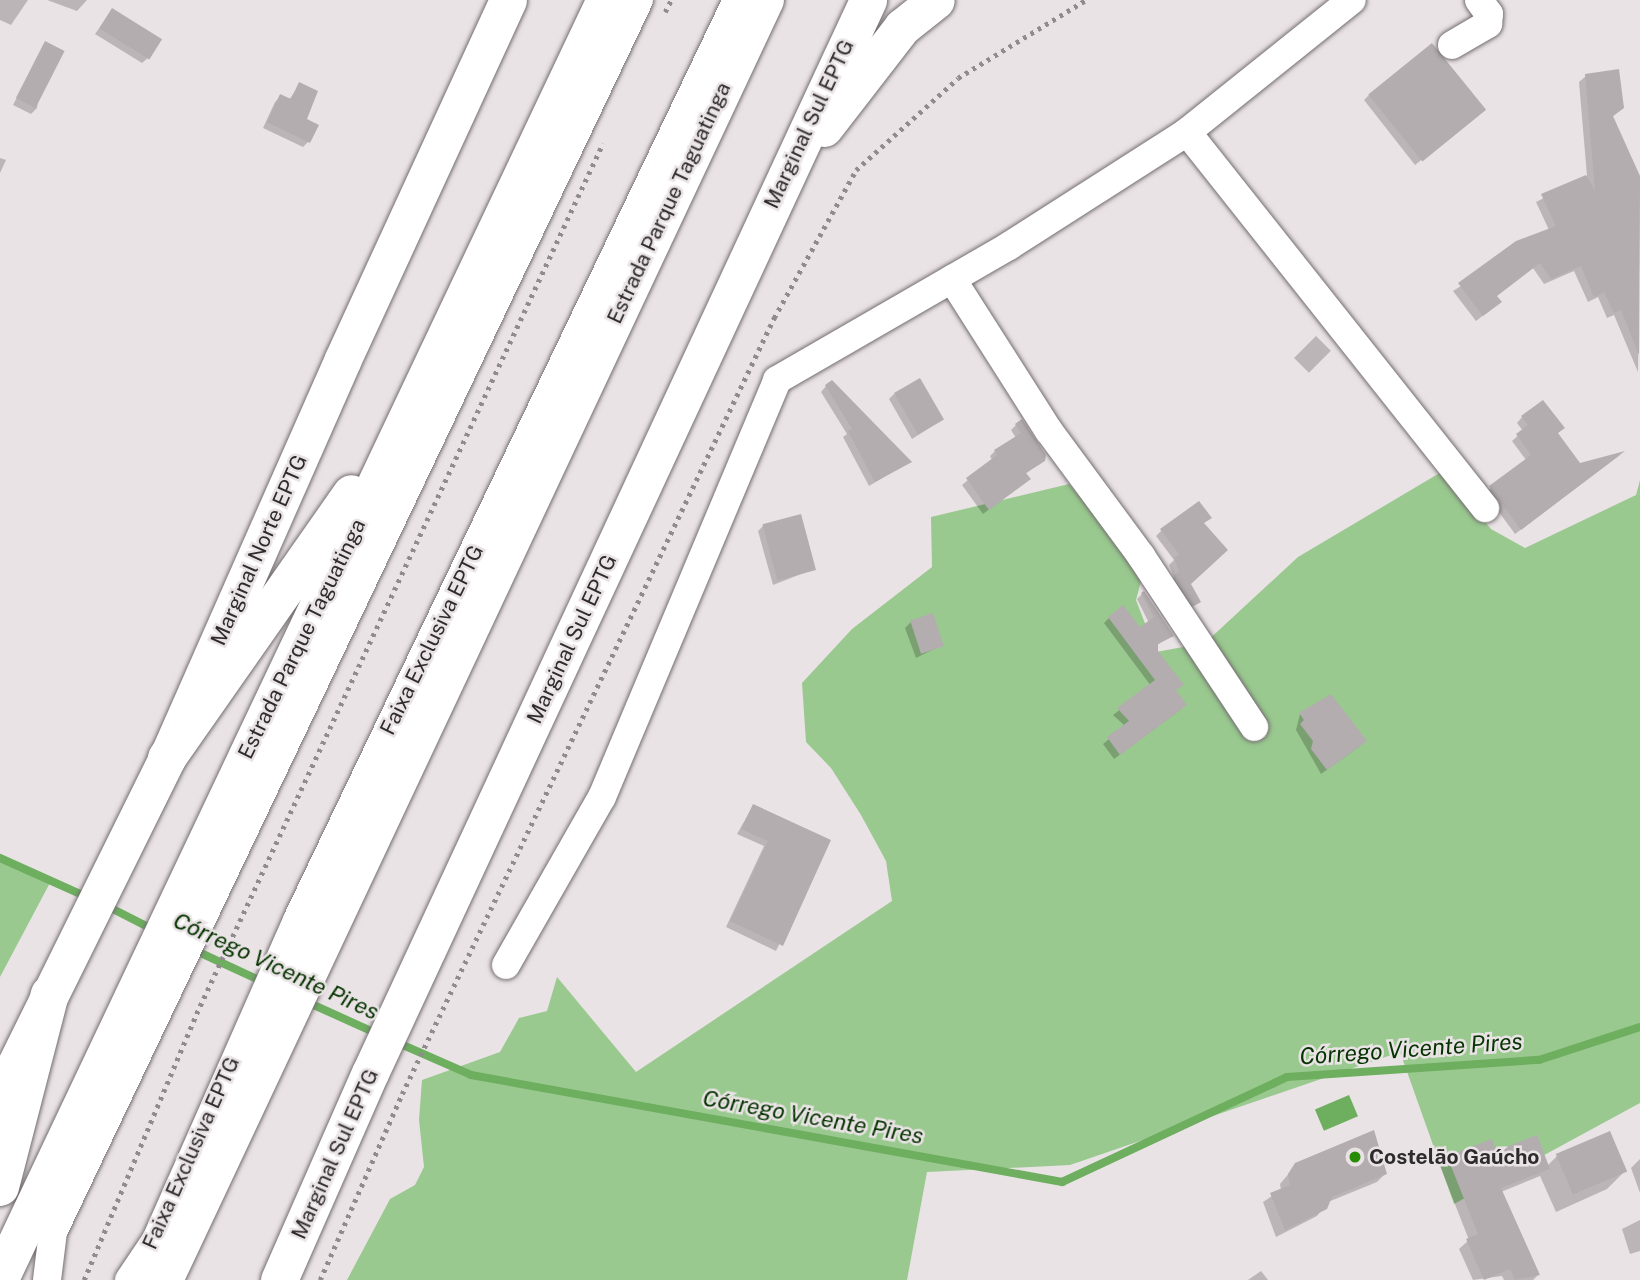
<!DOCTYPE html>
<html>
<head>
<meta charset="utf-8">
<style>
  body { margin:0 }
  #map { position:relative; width:1640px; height:1280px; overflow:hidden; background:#eae3e6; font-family:"Public Sans",sans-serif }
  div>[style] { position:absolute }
  .green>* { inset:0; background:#99c98f }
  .water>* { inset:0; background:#6dae5f; transform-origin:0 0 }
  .shadow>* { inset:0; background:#0003; transform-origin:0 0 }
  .stream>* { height:8px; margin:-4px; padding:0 4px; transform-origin:4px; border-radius:4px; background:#6dae5f }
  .building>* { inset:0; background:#b3adaf; transform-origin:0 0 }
  .path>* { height:4.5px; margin-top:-2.25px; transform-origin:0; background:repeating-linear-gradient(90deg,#908b8d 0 3.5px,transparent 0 8.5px) }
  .roads { filter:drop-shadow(0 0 2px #736d70) drop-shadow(0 0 2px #736d70) }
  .minor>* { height:28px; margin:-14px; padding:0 14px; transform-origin:14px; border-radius:14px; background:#fff }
  .major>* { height:37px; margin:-18.5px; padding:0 18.5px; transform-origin:18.5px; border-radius:18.5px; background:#fff }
  .highway>* { height:38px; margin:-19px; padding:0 19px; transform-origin:19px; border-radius:19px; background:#fff }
  .dots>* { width:19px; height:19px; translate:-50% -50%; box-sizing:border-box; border:4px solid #eae3e6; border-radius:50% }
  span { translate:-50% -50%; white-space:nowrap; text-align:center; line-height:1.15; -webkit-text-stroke:5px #eae3e6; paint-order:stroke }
  .street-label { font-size:21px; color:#2e2b2c }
  .poi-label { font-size:21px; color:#2e2b2c; font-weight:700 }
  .left { translate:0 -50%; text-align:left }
  .water-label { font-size:23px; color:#063400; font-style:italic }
</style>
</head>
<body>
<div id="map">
  <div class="green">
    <div style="clip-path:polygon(1443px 471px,1491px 529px,1525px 548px,1636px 495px,1640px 480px,1640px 1103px,1454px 1204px,1400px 1052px,1070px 1165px,927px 1172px,907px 1280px,347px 1280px,390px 1199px,415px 1185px,424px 1167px,419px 1120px,422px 1080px,500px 1052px,519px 1018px,547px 1011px,557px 977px,636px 1072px,892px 901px,886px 861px,861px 815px,831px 768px,806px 742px,802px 683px,852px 629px,932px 567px,931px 517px,1069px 484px,1144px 570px,1136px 600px,1156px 652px,1205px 643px,1298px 557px)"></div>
    <div style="clip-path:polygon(0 858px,52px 879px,0 977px)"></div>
  </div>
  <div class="water">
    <div style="left:1349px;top:1095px;width:23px;height:37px;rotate:67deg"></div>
  </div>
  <div class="shadow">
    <div style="clip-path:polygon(0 0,28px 0,11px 25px,0 20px)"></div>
    <div style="clip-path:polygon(47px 0,87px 0,77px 11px)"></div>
    <div style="clip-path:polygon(112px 10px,148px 58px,142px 63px,95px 34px)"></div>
    <div style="clip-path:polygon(45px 43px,37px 108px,31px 114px,13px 105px)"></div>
    <div style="clip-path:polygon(1586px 76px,1623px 108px,1612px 117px,1640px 181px,1638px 372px,1614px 315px,1607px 318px,1598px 297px,1588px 302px,1574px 271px,1544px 284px,1533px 268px,1495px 297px,1493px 308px,1476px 321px,1453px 291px,1549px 230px,1536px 202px,1587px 176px,1579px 82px)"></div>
    <div style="clip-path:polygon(300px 84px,308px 142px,303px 147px,263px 128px,275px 102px,281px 96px,289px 100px)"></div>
    <div style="clip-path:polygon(1369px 95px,1478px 115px,1415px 165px,1364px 100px)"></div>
    <div style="clip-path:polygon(0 158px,6px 160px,0 173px)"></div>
    <div style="left:1316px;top:336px;width:21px;height:31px;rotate:45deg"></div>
    <div style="clip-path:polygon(826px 386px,909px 462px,869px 486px,843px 437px,847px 434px,821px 392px)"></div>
    <div style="clip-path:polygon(894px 394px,942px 420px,912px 439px,889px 399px)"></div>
    <div style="clip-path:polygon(1522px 417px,1557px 434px,1580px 464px,1620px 455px,1515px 534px,1485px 493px,1526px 460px,1512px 441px,1523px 431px,1517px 423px)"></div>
    <div style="clip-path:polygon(1016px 425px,1044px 460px,1025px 474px,1023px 484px,983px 514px,962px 485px,992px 460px,990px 456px,995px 451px,1016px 438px,1011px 430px)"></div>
    <div style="clip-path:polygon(1203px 524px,1189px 584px,1199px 602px,1188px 610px,1170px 582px,1174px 577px,1169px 565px,1174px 560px,1156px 536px,1162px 530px)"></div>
    <div style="clip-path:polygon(763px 526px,814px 569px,773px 585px,758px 531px)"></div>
    <div style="clip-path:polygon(1142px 594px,1171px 635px,1156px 646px,1180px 710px,1114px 759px,1103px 744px,1125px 726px,1113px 715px,1151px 686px,1104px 623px,1109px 618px,1140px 630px,1149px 623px,1137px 599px)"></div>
    <div style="clip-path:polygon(911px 622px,942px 645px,916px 658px,905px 628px)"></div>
    <div style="clip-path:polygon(1300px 714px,1360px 746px,1321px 774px,1296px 730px)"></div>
    <div style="clip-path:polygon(753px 806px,829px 841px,776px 951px,726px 927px,764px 846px,737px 834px)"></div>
    <div style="clip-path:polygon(1609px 1133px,1625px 1171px,1607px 1189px,1556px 1212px,1540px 1176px,1501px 1192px,1538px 1275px,1533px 1280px,1504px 1280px,1502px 1276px,1473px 1280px,1459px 1249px,1469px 1240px,1440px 1166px,1448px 1158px,1495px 1153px,1547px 1166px,1557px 1156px)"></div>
    <div style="clip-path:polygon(1640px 1159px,1640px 1193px,1631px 1168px)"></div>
    <div style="clip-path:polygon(1296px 1165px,1385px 1174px,1377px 1182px,1328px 1202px,1317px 1216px,1276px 1237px,1263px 1202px,1281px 1190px,1280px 1184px)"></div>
    <div style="clip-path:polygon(1640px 1220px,1640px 1251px,1630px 1254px,1622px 1229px)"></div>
    <div style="clip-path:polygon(1261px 1271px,1268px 1280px,1248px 1280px)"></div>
  </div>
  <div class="stream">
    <div style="left:0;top:858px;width:95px;rotate:24.1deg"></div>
    <div style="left:105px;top:905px;width:57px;rotate:27deg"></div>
    <div style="left:192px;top:949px;width:78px;rotate:24.9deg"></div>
    <div style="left:307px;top:1002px;width:78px;rotate:24.3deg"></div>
    <div style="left:396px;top:1042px;width:82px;rotate:23.7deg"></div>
    <div style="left:471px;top:1075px;width:601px;rotate:10.26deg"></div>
    <div style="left:1062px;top:1182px;width:248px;rotate:-25deg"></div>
    <div style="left:1287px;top:1077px;width:253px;rotate:-3.9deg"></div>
    <div style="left:1539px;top:1060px;width:106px;rotate:-18.1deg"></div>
  </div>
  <div class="building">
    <div style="left:112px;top:8px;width:59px;height:24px;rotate:32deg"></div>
    <div style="left:45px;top:41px;width:22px;height:64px;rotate:27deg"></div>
    <div style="left:1432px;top:43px;width:86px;height:82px;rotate:51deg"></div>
    <div style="clip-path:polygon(1619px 69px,1624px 108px,1613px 116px,1640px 176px,1639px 355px,1621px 310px,1614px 313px,1604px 292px,1594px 297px,1581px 266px,1551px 279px,1540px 263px,1497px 296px,1502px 302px,1483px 316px,1458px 283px,1516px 241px,1556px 226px,1541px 194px,1586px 175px,1595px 191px,1585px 74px)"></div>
    <div style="clip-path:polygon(299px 82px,318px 91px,307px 119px,319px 125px,310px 143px,267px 122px,280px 94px,291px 99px)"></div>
    <div style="left:920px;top:378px;width:48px;height:30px;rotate:60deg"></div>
    <div style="clip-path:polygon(832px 380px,912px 462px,875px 482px,848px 431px,852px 429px,825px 385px)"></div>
    <div style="clip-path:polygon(1543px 400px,1565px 428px,1558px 433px,1580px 463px,1625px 451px,1521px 530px,1489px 486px,1531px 455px,1516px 434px,1528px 425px,1521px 416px)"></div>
    <div style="clip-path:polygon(1022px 419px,1046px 455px,1045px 461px,1026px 473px,1031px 479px,989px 510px,966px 478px,997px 455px,994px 450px,1021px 433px,1015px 424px)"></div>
    <div style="clip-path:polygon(1199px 501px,1212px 518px,1204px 523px,1228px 550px,1191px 584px,1201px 602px,1194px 606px,1174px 575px,1179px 572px,1174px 558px,1179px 554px,1160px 529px)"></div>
    <div style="left:801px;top:514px;width:58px;height:40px;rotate:75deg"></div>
    <div style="clip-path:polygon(1144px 591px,1174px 636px,1158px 644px,1158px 651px,1184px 685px,1176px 690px,1187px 705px,1120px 755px,1107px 737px,1129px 721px,1117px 708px,1155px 680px,1108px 617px,1123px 605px,1140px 627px,1154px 617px,1141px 593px)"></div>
    <div style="left:933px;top:613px;width:35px;height:24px;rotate:72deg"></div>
    <div style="clip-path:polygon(1331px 694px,1367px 741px,1327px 770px,1311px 749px,1313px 741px,1300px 724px,1304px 720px,1299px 713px)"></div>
    <div style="clip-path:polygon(753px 804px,831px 840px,783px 946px,730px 921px,768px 841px,741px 829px)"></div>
    <div style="clip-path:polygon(1374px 1130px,1387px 1174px,1332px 1197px,1327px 1209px,1285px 1230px,1270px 1193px,1290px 1185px,1288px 1174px,1295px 1163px)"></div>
    <div style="left:1610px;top:1131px;width:44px;height:59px;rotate:67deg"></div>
    <div style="clip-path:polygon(1537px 1135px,1550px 1169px,1501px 1188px,1540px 1275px,1515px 1280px,1510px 1269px,1484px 1280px,1466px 1239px,1478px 1234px,1447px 1156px,1492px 1139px,1496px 1151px)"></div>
  </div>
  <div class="path">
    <div style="left:665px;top:12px;width:13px;rotate:-63deg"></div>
    <div style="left:84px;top:1280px;width:298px;rotate:-67.1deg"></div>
    <div style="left:200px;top:1006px;width:952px;rotate:-64.97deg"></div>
    <div style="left:320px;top:1280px;width:203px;rotate:-66.2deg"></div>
    <div style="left:402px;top:1094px;width:861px;rotate:-64.39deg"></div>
    <div style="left:774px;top:318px;width:169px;rotate:-61deg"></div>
    <div style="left:856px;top:170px;width:137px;rotate:-42deg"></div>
    <div style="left:958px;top:78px;width:150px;rotate:-31.4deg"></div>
  </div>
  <div class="roads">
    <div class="minor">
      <div style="left:1452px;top:45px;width:42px;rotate:-30.3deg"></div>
      <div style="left:1488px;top:24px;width:10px;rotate:-84deg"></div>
      <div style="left:1489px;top:14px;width:17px;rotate:-126deg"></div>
      <div style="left:1187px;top:132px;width:480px;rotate:51.6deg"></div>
      <div style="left:952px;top:279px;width:180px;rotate:57.5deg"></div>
      <div style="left:1049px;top:431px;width:155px;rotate:53.6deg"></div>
      <div style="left:1141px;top:556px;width:205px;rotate:56.5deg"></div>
      <div style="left:506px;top:965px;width:193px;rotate:-60.3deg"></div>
      <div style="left:602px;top:797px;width:452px;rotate:-67.2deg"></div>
      <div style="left:777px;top:380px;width:268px;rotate:-30deg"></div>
      <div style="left:1009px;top:246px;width:211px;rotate:-32.6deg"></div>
      <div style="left:1187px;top:132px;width:211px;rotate:-38.7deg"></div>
      <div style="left:47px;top:1280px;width:48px;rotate:-82.9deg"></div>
      <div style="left:53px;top:1232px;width:1364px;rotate:-64.56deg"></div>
      <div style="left:129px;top:1280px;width:48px;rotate:-56deg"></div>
      <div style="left:156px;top:1240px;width:350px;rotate:-66.2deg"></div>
      <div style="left:297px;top:920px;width:1020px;rotate:-64.44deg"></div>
    </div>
    <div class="major">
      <div style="left:824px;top:128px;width:128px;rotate:-52.3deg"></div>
      <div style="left:902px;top:27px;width:43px;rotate:-38.5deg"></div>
      <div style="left:0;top:1096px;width:377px;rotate:-63.7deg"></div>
      <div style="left:167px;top:758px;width:434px;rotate:-66.2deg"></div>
      <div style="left:342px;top:361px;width:397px;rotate:-65.3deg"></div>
      <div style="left:279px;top:1280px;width:226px;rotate:-66.3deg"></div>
      <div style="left:370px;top:1073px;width:1183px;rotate:-65.1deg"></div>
    </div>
    <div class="highway">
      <div style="left:167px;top:758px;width:322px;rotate:-55deg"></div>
      <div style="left:0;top:1187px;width:199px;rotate:-75.5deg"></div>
      <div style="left:0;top:1279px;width:1415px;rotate:-64.65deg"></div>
      <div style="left:164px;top:1280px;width:1414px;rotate:-64.85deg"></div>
    </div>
  </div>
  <div class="dots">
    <div style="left:1355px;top:1157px;background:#288c03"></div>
  </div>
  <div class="street-label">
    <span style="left:809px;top:124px;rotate:-65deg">Marginal Sul EPTG</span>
    <span style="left:669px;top:203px;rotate:-65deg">Estrada Parque Taguatinga</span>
    <span style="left:259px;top:550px;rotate:-66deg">Marginal Norte EPTG</span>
    <span style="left:302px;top:639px;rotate:-64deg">Estrada Parque Taguatinga</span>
    <span style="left:572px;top:639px;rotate:-65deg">Marginal Sul EPTG</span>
    <span style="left:432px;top:640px;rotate:-64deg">Faixa Exclusiva EPTG</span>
    <span style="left:191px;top:1153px;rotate:-66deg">Faixa Exclusiva EPTG</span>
    <span style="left:335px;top:1154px;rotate:-66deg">Marginal Sul EPTG</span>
  </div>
  <div class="poi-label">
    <span class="left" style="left:1369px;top:1157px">Costelão Gaúcho</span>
  </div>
  <div class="water-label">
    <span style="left:276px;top:966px;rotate:25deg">Córrego Vicente Pires</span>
    <span style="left:1411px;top:1049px;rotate:-4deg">Córrego Vicente Pires</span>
    <span style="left:813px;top:1117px;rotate:10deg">Córrego Vicente Pires</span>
  </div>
</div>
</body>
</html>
